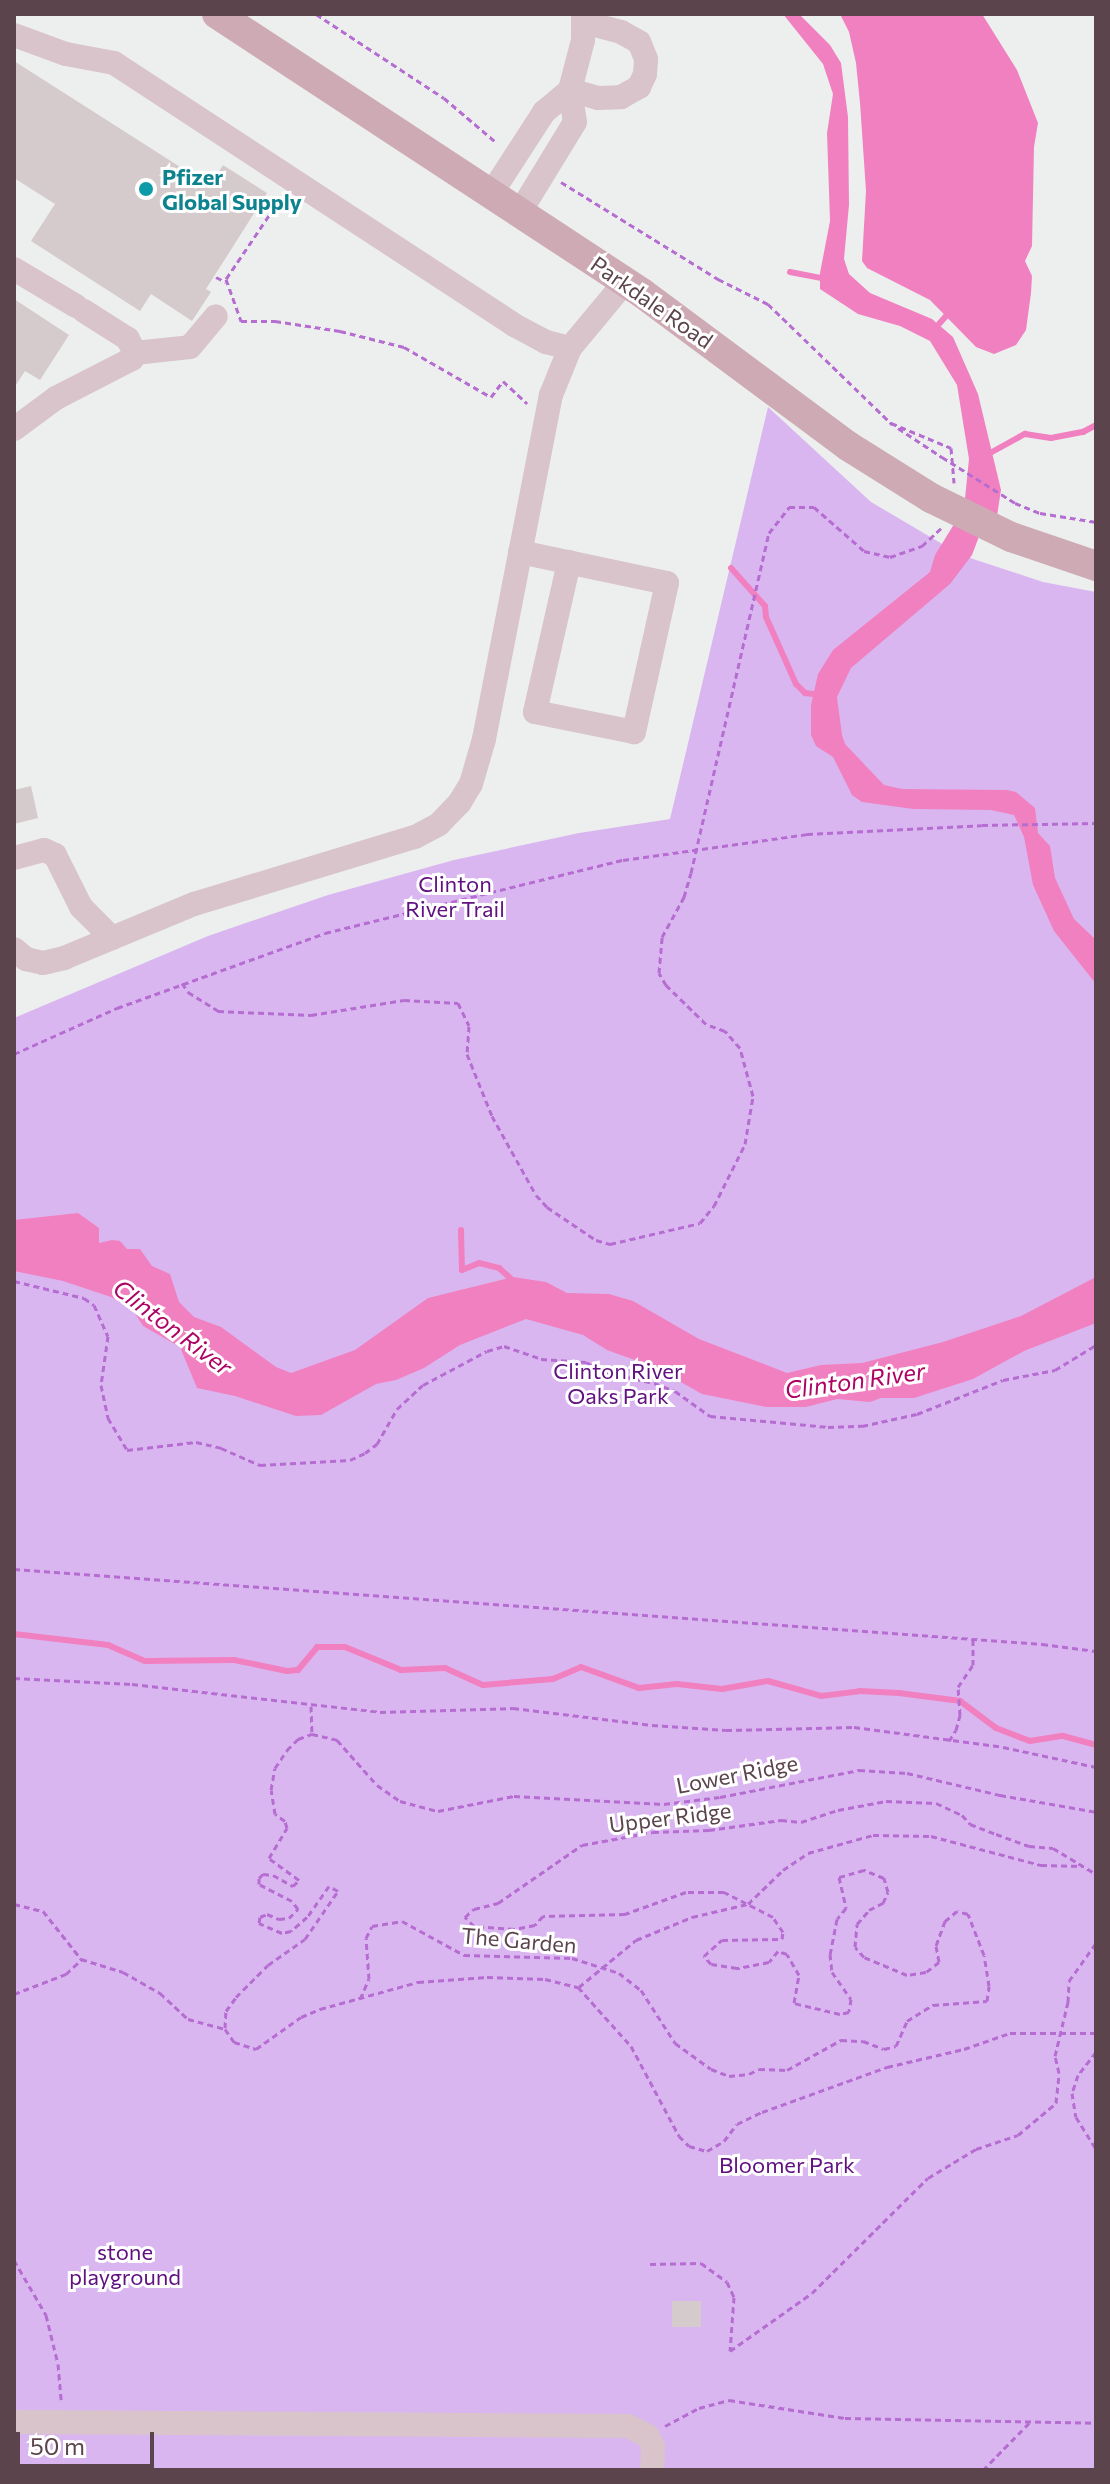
<!DOCTYPE html>
<html>
<head>
<meta charset="utf-8">
<style>
  body { margin:0 }
  #map { position:relative; width:1110px; height:2484px; overflow:hidden; background:#ecefed; font-family:Commissioner,sans-serif }
  div>[style] { position:absolute }
  .green>* { inset:0; background:#dab6f1 }
  .water>* { inset:0; background:#f180c0 }
  .stream>* { height:6px; margin:-3px; padding:0 3px; transform-origin:3px; border-radius:3px; background:#f180c0 }
  .building>* { inset:0; background:#d5cbcd; transform-origin:0 0 }
  .path>* { height:3px; margin-top:-1.5px; transform-origin:0; background:repeating-linear-gradient(90deg,#b66dd1 0 6px,transparent 0 10px) }
  .minor>* { height:24px; margin:-12px; padding:0 12px; transform-origin:12px; border-radius:12px; background:#d8c4ca }
  .major>* { height:30px; margin:-15px; padding:0 15px; transform-origin:15px; border-radius:15px; background:#ceaab4 }
  .path-bridge>* { height:3px; margin-top:-1.5px; transform-origin:0; background:repeating-linear-gradient(90deg,#b66dd1 0 6px,transparent 0 10px) }
  .major-bridge>* { height:30px; margin:-15px; padding:0 15px; transform-origin:15px; border-radius:15px; background:#ceaab4 }
  .dots>* { width:22px; height:22px; translate:-50% -50%; box-sizing:border-box; border:4px solid #fff; border-radius:50% }
  span { translate:-50% -50%; white-space:nowrap; text-align:center; line-height:1.15; -webkit-text-stroke:6px #fff; paint-order:stroke }
  .culture-label { font-size:22px; color:#0d838f; font-weight:700 }
  .left { translate:0 -50%; text-align:left }
  .street-label { font-size:22px; color:#5b444b }
  .park-label { font-size:22px; color:#611180 }
  .water-label { font-size:24px; color:#ae0364; font-style:italic }
  .frame { position:absolute; inset:0; border:16px solid #5b444b; pointer-events:none }
  .scale { position:absolute; left:16px; top:2432px; width:138px; height:36px; box-sizing:border-box; border:4px solid #5b444b; border-top:0; padding-left:10px; font-size:24px; line-height:28px; white-space:nowrap; color:#5b444b; -webkit-text-stroke:6px #fff; paint-order:stroke }
</style>
</head>
<body>
<div id="map">
  <div class="green">
    <div style="clip-path:polygon(768px 407px,871px 502px,961px 555px,1043px 582px,1096px 592px,1096px 2470px,14px 2470px,14px 1018px,208px 936px,328px 895px,454px 860px,579px 833px,670px 819px)"></div>
  </div>
  <div class="water">
    <div style="clip-path:polygon(783px 14px,799px 14px,830px 45px,841px 63px,848px 117px,849px 205px,844px 259px,849px 274px,870px 293px,932px 319px,953px 337px,978px 394px,1001px 490px,997px 516px,986px 518px,972px 555px,950px 584px,851px 668px,837px 697px,842px 735px,845px 744px,884px 785px,902px 789px,1007px 790px,1016px 792px,1035px 808px,1038px 833px,1050px 846px,1055px 878px,1074px 919px,1096px 940px,1096px 984px,1054px 931px,1033px 885px,1024px 837px,1014px 815px,991px 810px,913px 809px,862px 802px,852px 795px,833px 757px,816px 746px,811px 735px,811px 705px,818px 674px,833px 650px,930px 572px,935px 555px,964px 508px,969px 459px,957px 385px,930px 341px,900px 326px,858px 314px,820px 289px,820px 273px,830px 221px,827px 133px,833px 94px,823px 64px)"></div>
    <div style="clip-path:polygon(840px 14px,982px 14px,1017px 70px,1038px 123px,1034px 147px,1032px 246px,1025px 261px,1032px 276px,1031px 293px,1026px 330px,1016px 345px,994px 354px,976px 347px,930px 300px,867px 268px,862px 261px,866px 191px,860px 103px,856px 63px,849px 32px)"></div>
    <div style="clip-path:polygon(78px 1213px,99px 1228px,99px 1243px,112px 1240px,120px 1241px,127px 1249px,140px 1249px,152px 1266px,170px 1274px,179px 1302px,194px 1317px,221px 1327px,276px 1367px,291px 1373px,355px 1350px,428px 1298px,513px 1277px,546px 1282px,567px 1293px,609px 1294px,633px 1301px,699px 1339px,787px 1373px,821px 1365px,862px 1363px,943px 1342px,1021px 1316px,1096px 1277px,1096px 1323px,1024px 1351px,973px 1379px,914px 1398px,881px 1398px,870px 1402px,837px 1399px,806px 1407px,766px 1407px,702px 1394px,654px 1367px,607px 1350px,583px 1335px,526px 1319px,460px 1345px,424px 1368px,396px 1380px,376px 1384px,321px 1415px,296px 1416px,235px 1396px,197px 1388px,180px 1347px,143px 1326px,132px 1309px,111px 1297px,63px 1281px,14px 1271px,14px 1220px)"></div>
  </div>
  <div class="stream">
    <div style="left:790px;top:272px;width:31px;rotate:11deg"></div>
    <div style="left:939px;top:324px;width:11px;rotate:-49deg"></div>
    <div style="left:992px;top:452px;width:38px;rotate:-29deg"></div>
    <div style="left:1025px;top:434px;width:26px;rotate:9deg"></div>
    <div style="left:1051px;top:438px;width:33px;rotate:-11deg"></div>
    <div style="left:1083px;top:432px;width:15px;rotate:-28deg"></div>
    <div style="left:731px;top:568px;width:51px;rotate:48.2deg"></div>
    <div style="left:765px;top:606px;width:11px;rotate:85deg"></div>
    <div style="left:766px;top:617px;width:73px;rotate:65.9deg"></div>
    <div style="left:796px;top:684px;width:13px;rotate:45deg"></div>
    <div style="left:805px;top:693px;width:8px;rotate:7deg"></div>
    <div style="left:461px;top:1230px;width:40px;rotate:88.6deg"></div>
    <div style="left:462px;top:1270px;width:18px;rotate:-22deg"></div>
    <div style="left:479px;top:1263px;width:21px;rotate:14deg"></div>
    <div style="left:499px;top:1268px;width:15px;rotate:42deg"></div>
    <div style="left:14px;top:1634px;width:95px;rotate:6.7deg"></div>
    <div style="left:108px;top:1645px;width:40px;rotate:23.4deg"></div>
    <div style="left:145px;top:1661px;width:89px;rotate:-0.6deg"></div>
    <div style="left:234px;top:1660px;width:54px;rotate:11.7deg"></div>
    <div style="left:287px;top:1671px;width:11px;rotate:-5deg"></div>
    <div style="left:298px;top:1670px;width:30px;rotate:-50deg"></div>
    <div style="left:317px;top:1647px;width:28px"></div>
    <div style="left:345px;top:1647px;width:61px;rotate:22.3deg"></div>
    <div style="left:401px;top:1670px;width:44px;rotate:-2.6deg"></div>
    <div style="left:445px;top:1668px;width:42px;rotate:24.1deg"></div>
    <div style="left:483px;top:1685px;width:70px;rotate:-4.9deg"></div>
    <div style="left:553px;top:1679px;width:30px;rotate:-23deg"></div>
    <div style="left:581px;top:1667px;width:62px;rotate:19.9deg"></div>
    <div style="left:639px;top:1688px;width:38px;rotate:-6deg"></div>
    <div style="left:677px;top:1684px;width:45px;rotate:6.3deg"></div>
    <div style="left:722px;top:1689px;width:47px;rotate:-9.9deg"></div>
    <div style="left:768px;top:1681px;width:55px;rotate:15.8deg"></div>
    <div style="left:821px;top:1696px;width:38px;rotate:-7deg"></div>
    <div style="left:859px;top:1691px;width:40px;rotate:2.9deg"></div>
    <div style="left:899px;top:1693px;width:62px;rotate:7.5deg"></div>
    <div style="left:960px;top:1701px;width:45px;rotate:36.9deg"></div>
    <div style="left:996px;top:1728px;width:36px;rotate:21deg"></div>
    <div style="left:1030px;top:1741px;width:33px;rotate:-9deg"></div>
    <div style="left:1063px;top:1736px;width:34px;rotate:15deg"></div>
  </div>
  <div class="building">
    <div style="clip-path:polygon(14px 61px,210px 186px,223px 165px,267px 193px,206px 289px,211px 292px,192px 321px,151px 294px,140px 311px,31px 241px,55px 204px,14px 178px)"></div>
    <div style="clip-path:polygon(14px 299px,69px 335px,40px 380px,25px 371px,14px 388px)"></div>
    <div style="clip-path:polygon(31px 786px,38px 818px,14px 824px,14px 790px)"></div>
    <div style="left:672px;top:2301px;width:29px;height:26px"></div>
  </div>
  <div class="path">
    <div style="left:316px;top:14px;width:153px;rotate:33.3deg"></div>
    <div style="left:444px;top:98px;width:70px;rotate:40.3deg"></div>
    <div style="left:561px;top:182px;width:185px;rotate:31.7deg"></div>
    <div style="left:718px;top:279px;width:56px;rotate:26.6deg"></div>
    <div style="left:768px;top:304px;width:173px;rotate:44.1deg"></div>
    <div style="left:280px;top:199px;width:97px;rotate:124deg"></div>
    <div style="left:226px;top:279px;width:45px;rotate:70.3deg"></div>
    <div style="left:241px;top:321px;width:34px"></div>
    <div style="left:275px;top:321px;width:66px;rotate:8.7deg"></div>
    <div style="left:340px;top:331px;width:66px;rotate:14deg"></div>
    <div style="left:404px;top:347px;width:100px;rotate:29.9deg"></div>
    <div style="left:491px;top:397px;width:20px;rotate:-53deg"></div>
    <div style="left:503px;top:381px;width:33px;rotate:43deg"></div>
    <div style="left:216px;top:277px;width:11px;rotate:27deg"></div>
    <div style="left:891px;top:423px;width:65px;rotate:22.6deg"></div>
    <div style="left:951px;top:448px;width:35px;rotate:85deg"></div>
    <div style="left:898px;top:428px;width:53px;rotate:33.4deg"></div>
    <div style="left:1015px;top:503px;width:27px;rotate:22deg"></div>
    <div style="left:1040px;top:513px;width:57px;rotate:9.1deg"></div>
    <div style="left:182px;top:983px;width:11px;rotate:56deg"></div>
    <div style="left:188px;top:992px;width:36px;rotate:32deg"></div>
    <div style="left:218px;top:1011px;width:93px;rotate:2.5deg"></div>
    <div style="left:311px;top:1015px;width:94px;rotate:-9.2deg"></div>
    <div style="left:404px;top:1000px;width:54px;rotate:3.2deg"></div>
    <div style="left:458px;top:1003px;width:25px;rotate:64deg"></div>
    <div style="left:469px;top:1026px;width:28px;rotate:94deg"></div>
    <div style="left:467px;top:1054px;width:67px;rotate:68deg"></div>
    <div style="left:492px;top:1116px;width:90px;rotate:60.9deg"></div>
    <div style="left:536px;top:1195px;width:16px;rotate:47deg"></div>
    <div style="left:547px;top:1207px;width:59px;rotate:34deg"></div>
    <div style="left:596px;top:1240px;width:15px;rotate:16deg"></div>
    <div style="left:610px;top:1244px;width:92px;rotate:-13.1deg"></div>
    <div style="left:700px;top:1223px;width:22px;rotate:-51deg"></div>
    <div style="left:714px;top:1206px;width:69px;rotate:-63.4deg"></div>
    <div style="left:745px;top:1144px;width:49px;rotate:-80.5deg"></div>
    <div style="left:753px;top:1096px;width:50px;rotate:-105.2deg"></div>
    <div style="left:740px;top:1048px;width:23px;rotate:-131deg"></div>
    <div style="left:725px;top:1031px;width:20px;rotate:-160deg"></div>
    <div style="left:706px;top:1024px;width:56px;rotate:-135.7deg"></div>
    <div style="left:666px;top:985px;width:14px;rotate:-120deg"></div>
    <div style="left:659px;top:973px;width:36px;rotate:-85deg"></div>
    <div style="left:662px;top:937px;width:46px;rotate:-61.2deg"></div>
    <div style="left:684px;top:897px;width:25px;rotate:-74deg"></div>
    <div style="left:691px;top:873px;width:349px;rotate:-77.1deg"></div>
    <div style="left:769px;top:533px;width:33px;rotate:-52deg"></div>
    <div style="left:789px;top:507px;width:25px"></div>
    <div style="left:814px;top:507px;width:67px;rotate:41.3deg"></div>
    <div style="left:864px;top:551px;width:27px;rotate:13deg"></div>
    <div style="left:890px;top:557px;width:34px;rotate:-19deg"></div>
    <div style="left:922px;top:546px;width:26px;rotate:-43deg"></div>
    <div style="left:14px;top:1054px;width:113px;rotate:-24.1deg"></div>
    <div style="left:117px;top:1008px;width:221px;rotate:-19.8deg"></div>
    <div style="left:325px;top:933px;width:307px;rotate:-13.8deg"></div>
    <div style="left:623px;top:860px;width:186px;rotate:-8deg"></div>
    <div style="left:807px;top:834px;width:175px;rotate:-2.9deg"></div>
    <div style="left:982px;top:825px;width:114px;rotate:-1deg"></div>
    <div style="left:14px;top:1281px;width:72px;rotate:13.7deg"></div>
    <div style="left:84px;top:1298px;width:12px;rotate:35deg"></div>
    <div style="left:94px;top:1305px;width:34px;rotate:66deg"></div>
    <div style="left:108px;top:1336px;width:49px;rotate:98.1deg"></div>
    <div style="left:101px;top:1385px;width:34px;rotate:78deg"></div>
    <div style="left:108px;top:1418px;width:37px;rotate:59deg"></div>
    <div style="left:127px;top:1450px;width:69px;rotate:-6.6deg"></div>
    <div style="left:196px;top:1442px;width:26px;rotate:13deg"></div>
    <div style="left:221px;top:1448px;width:43px;rotate:23.6deg"></div>
    <div style="left:260px;top:1465px;width:90px;rotate:-3.2deg"></div>
    <div style="left:350px;top:1460px;width:17px;rotate:-25deg"></div>
    <div style="left:365px;top:1453px;width:15px;rotate:-37deg"></div>
    <div style="left:377px;top:1444px;width:40px;rotate:-60.3deg"></div>
    <div style="left:397px;top:1409px;width:35px;rotate:-43deg"></div>
    <div style="left:423px;top:1385px;width:72px;rotate:-28deg"></div>
    <div style="left:487px;top:1351px;width:18px;rotate:-16deg"></div>
    <div style="left:504px;top:1346px;width:39px;rotate:19deg"></div>
    <div style="left:541px;top:1359px;width:45px;rotate:3.8deg"></div>
    <div style="left:586px;top:1362px;width:21px;rotate:28deg"></div>
    <div style="left:605px;top:1372px;width:50px;rotate:12.7deg"></div>
    <div style="left:654px;top:1383px;width:22px;rotate:21deg"></div>
    <div style="left:675px;top:1391px;width:43px;rotate:35.5deg"></div>
    <div style="left:710px;top:1416px;width:119px;rotate:5.3deg"></div>
    <div style="left:828px;top:1427px;width:34px;rotate:-2deg"></div>
    <div style="left:862px;top:1426px;width:56px;rotate:-12.3deg"></div>
    <div style="left:917px;top:1414px;width:92px;rotate:-21.6deg"></div>
    <div style="left:1003px;top:1380px;width:53px;rotate:-10.9deg"></div>
    <div style="left:1055px;top:1370px;width:48px;rotate:-31.4deg"></div>
    <div style="left:14px;top:1569px;width:1031px;rotate:4.17deg"></div>
    <div style="left:1042px;top:1644px;width:54px;rotate:7.4deg"></div>
    <div style="left:14px;top:1678px;width:118px;rotate:2.9deg"></div>
    <div style="left:132px;top:1684px;width:250px;rotate:6.4deg"></div>
    <div style="left:380px;top:1712px;width:133px;rotate:-1.7deg"></div>
    <div style="left:513px;top:1708px;width:140px;rotate:7deg"></div>
    <div style="left:652px;top:1725px;width:74px;rotate:3.9deg"></div>
    <div style="left:726px;top:1730px;width:128px;rotate:-1.3deg"></div>
    <div style="left:854px;top:1727px;width:150px;rotate:7.6deg"></div>
    <div style="left:1003px;top:1747px;width:95px;rotate:12.1deg"></div>
    <div style="left:311px;top:1706px;width:28px;rotate:88deg"></div>
    <div style="left:312px;top:1734px;width:26px;rotate:13deg"></div>
    <div style="left:337px;top:1740px;width:60px;rotate:48.4deg"></div>
    <div style="left:377px;top:1785px;width:28px;rotate:35deg"></div>
    <div style="left:400px;top:1801px;width:39px;rotate:15deg"></div>
    <div style="left:438px;top:1811px;width:77px;rotate:-11.2deg"></div>
    <div style="left:514px;top:1796px;width:150px;rotate:3.1deg"></div>
    <div style="left:664px;top:1804px;width:56px;rotate:-7.1deg"></div>
    <div style="left:720px;top:1797px;width:142px;rotate:-11deg"></div>
    <div style="left:859px;top:1770px;width:48px;rotate:3.6deg"></div>
    <div style="left:907px;top:1773px;width:96px;rotate:13.3deg"></div>
    <div style="left:1000px;top:1795px;width:97px;rotate:10deg"></div>
    <div style="left:949px;top:1741px;width:13px;rotate:-58deg"></div>
    <div style="left:956px;top:1730px;width:16px;rotate:-75deg"></div>
    <div style="left:960px;top:1715px;width:28px;rotate:-94deg"></div>
    <div style="left:958px;top:1687px;width:27px;rotate:-56deg"></div>
    <div style="left:973px;top:1665px;width:26px;rotate:-90deg"></div>
    <div style="left:14px;top:1904px;width:30px;rotate:14deg"></div>
    <div style="left:43px;top:1911px;width:61px;rotate:51.6deg"></div>
    <div style="left:81px;top:1959px;width:44px;rotate:17.2deg"></div>
    <div style="left:123px;top:1972px;width:43px;rotate:29.6deg"></div>
    <div style="left:160px;top:1993px;width:38px;rotate:43deg"></div>
    <div style="left:188px;top:2019px;width:38px;rotate:15deg"></div>
    <div style="left:225px;top:2029px;width:16px;rotate:55deg"></div>
    <div style="left:234px;top:2042px;width:23px;rotate:18deg"></div>
    <div style="left:256px;top:2049px;width:55px;rotate:-35.4deg"></div>
    <div style="left:301px;top:2017px;width:21px;rotate:-23deg"></div>
    <div style="left:320px;top:2009px;width:102px;rotate:-15.4deg"></div>
    <div style="left:418px;top:1982px;width:69px;rotate:-4.1deg"></div>
    <div style="left:487px;top:1977px;width:58px;rotate:2deg"></div>
    <div style="left:545px;top:1979px;width:34px;rotate:14deg"></div>
    <div style="left:578px;top:1987px;width:79px;rotate:48.1deg"></div>
    <div style="left:631px;top:2046px;width:102px;rotate:61.9deg"></div>
    <div style="left:679px;top:2136px;width:14px;rotate:45deg"></div>
    <div style="left:689px;top:2146px;width:19px;rotate:16deg"></div>
    <div style="left:707px;top:2151px;width:20px;rotate:-30deg"></div>
    <div style="left:724px;top:2141px;width:21px;rotate:-53deg"></div>
    <div style="left:737px;top:2124px;width:28px;rotate:-26deg"></div>
    <div style="left:762px;top:2112px;width:133px;rotate:-19.8deg"></div>
    <div style="left:887px;top:2067px;width:79px;rotate:-13.2deg"></div>
    <div style="left:964px;top:2049px;width:49px;rotate:-19.2deg"></div>
    <div style="left:1010px;top:2033px;width:86px"></div>
    <div style="left:748px;top:1904px;width:49px;rotate:-44.2deg"></div>
    <div style="left:783px;top:1870px;width:30px;rotate:-34deg"></div>
    <div style="left:808px;top:1853px;width:67px;rotate:-15.5deg"></div>
    <div style="left:873px;top:1835px;width:58px;rotate:1deg"></div>
    <div style="left:931px;top:1836px;width:114px;rotate:14.8deg"></div>
    <div style="left:1041px;top:1865px;width:42px;rotate:1.4deg"></div>
    <div style="left:579px;top:1987px;width:74px;rotate:-39.5deg"></div>
    <div style="left:636px;top:1940px;width:61px;rotate:-22.3deg"></div>
    <div style="left:692px;top:1917px;width:57px;rotate:-13.1deg"></div>
    <div style="left:14px;top:1994px;width:56px;rotate:-21deg"></div>
    <div style="left:66px;top:1974px;width:21px;rotate:-43deg"></div>
    <div style="left:360px;top:1999px;width:22px;rotate:-66deg"></div>
    <div style="left:369px;top:1979px;width:41px;rotate:-94.2deg"></div>
    <div style="left:366px;top:1938px;width:13px;rotate:-63deg"></div>
    <div style="left:372px;top:1926px;width:30px;rotate:-9deg"></div>
    <div style="left:402px;top:1921px;width:71px;rotate:28.7deg"></div>
    <div style="left:464px;top:1955px;width:108px;rotate:1.6deg"></div>
    <div style="left:572px;top:1958px;width:49px;rotate:17.7deg"></div>
    <div style="left:619px;top:1973px;width:28px;rotate:38deg"></div>
    <div style="left:641px;top:1990px;width:63px;rotate:57.3deg"></div>
    <div style="left:675px;top:2043px;width:44px;rotate:35.8deg"></div>
    <div style="left:711px;top:2069px;width:19px;rotate:21deg"></div>
    <div style="left:729px;top:2076px;width:20px;rotate:-6deg"></div>
    <div style="left:749px;top:2074px;width:11px;rotate:-27deg"></div>
    <div style="left:759px;top:2069px;width:28px;rotate:2deg"></div>
    <div style="left:787px;top:2070px;width:62px;rotate:-29.1deg"></div>
    <div style="left:841px;top:2040px;width:22px;rotate:3deg"></div>
    <div style="left:863px;top:2041px;width:22px;rotate:21deg"></div>
    <div style="left:884px;top:2049px;width:12px;rotate:-14deg"></div>
    <div style="left:896px;top:2046px;width:27px;rotate:-66deg"></div>
    <div style="left:907px;top:2021px;width:31px;rotate:-32deg"></div>
    <div style="left:933px;top:2005px;width:54px;rotate:-4.2deg"></div>
    <div style="left:987px;top:2001px;width:15px;rotate:-82deg"></div>
    <div style="left:989px;top:1986px;width:31px;rotate:-99deg"></div>
    <div style="left:984px;top:1955px;width:44px;rotate:-111.3deg"></div>
    <div style="left:968px;top:1914px;width:11px;rotate:-165deg"></div>
    <div style="left:957px;top:1911px;width:16px;rotate:140deg"></div>
    <div style="left:945px;top:1921px;width:27px;rotate:110deg"></div>
    <div style="left:936px;top:1946px;width:16px;rotate:79deg"></div>
    <div style="left:939px;top:1962px;width:16px;rotate:142deg"></div>
    <div style="left:926px;top:1972px;width:19px;rotate:171deg"></div>
    <div style="left:907px;top:1975px;width:47px;rotate:-157.3deg"></div>
    <div style="left:864px;top:1957px;width:13px;rotate:-132deg"></div>
    <div style="left:855px;top:1947px;width:23px;rotate:-85deg"></div>
    <div style="left:857px;top:1924px;width:18px;rotate:-49deg"></div>
    <div style="left:869px;top:1910px;width:16px;rotate:-27deg"></div>
    <div style="left:883px;top:1903px;width:12px;rotate:-66deg"></div>
    <div style="left:888px;top:1892px;width:15px;rotate:-106deg"></div>
    <div style="left:884px;top:1878px;width:22px;rotate:-158deg"></div>
    <div style="left:864px;top:1870px;width:26px;rotate:164deg"></div>
    <div style="left:839px;top:1877px;width:32px;rotate:77deg"></div>
    <div style="left:846px;top:1908px;width:14px;rotate:129deg"></div>
    <div style="left:837px;top:1919px;width:36px;rotate:101deg"></div>
    <div style="left:830px;top:1954px;width:18px;rotate:84deg"></div>
    <div style="left:832px;top:1972px;width:33px;rotate:55deg"></div>
    <div style="left:851px;top:1999px;width:13px;rotate:99deg"></div>
    <div style="left:849px;top:2012px;width:9px;rotate:167deg"></div>
    <div style="left:840px;top:2014px;width:47px;rotate:-166.6deg"></div>
    <div style="left:794px;top:2003px;width:28px;rotate:-80deg"></div>
    <div style="left:799px;top:1975px;width:24px;rotate:-120deg"></div>
    <div style="left:787px;top:1954px;width:9px;rotate:-162deg"></div>
    <div style="left:778px;top:1951px;width:14px;rotate:129deg"></div>
    <div style="left:769px;top:1962px;width:33px;rotate:169deg"></div>
    <div style="left:737px;top:1968px;width:26px;rotate:-171deg"></div>
    <div style="left:711px;top:1964px;width:11px;rotate:-131deg"></div>
    <div style="left:704px;top:1956px;width:24px;rotate:-42deg"></div>
    <div style="left:722px;top:1940px;width:60px;rotate:-1deg"></div>
    <div style="left:782px;top:1939px;width:7px;rotate:-82deg"></div>
    <div style="left:783px;top:1932px;width:18px;rotate:-124deg"></div>
    <div style="left:773px;top:1917px;width:55px;rotate:-153deg"></div>
    <div style="left:724px;top:1892px;width:38px;rotate:180deg"></div>
    <div style="left:686px;top:1892px;width:65px;rotate:160.2deg"></div>
    <div style="left:625px;top:1914px;width:82px;rotate:178.6deg"></div>
    <div style="left:543px;top:1916px;width:12px;rotate:132deg"></div>
    <div style="left:535px;top:1925px;width:21px;rotate:169deg"></div>
    <div style="left:514px;top:1929px;width:40px;rotate:-175.7deg"></div>
    <div style="left:474px;top:1926px;width:13px;rotate:-135deg"></div>
    <div style="left:465px;top:1917px;width:12px;rotate:-42deg"></div>
    <div style="left:474px;top:1909px;width:25px;rotate:-14deg"></div>
    <div style="left:498px;top:1903px;width:102px;rotate:-34.6deg"></div>
    <div style="left:582px;top:1845px;width:72px;rotate:-10.4deg"></div>
    <div style="left:653px;top:1832px;width:56px;rotate:-2deg"></div>
    <div style="left:709px;top:1830px;width:73px;rotate:-7.9deg"></div>
    <div style="left:781px;top:1820px;width:20px;rotate:6deg"></div>
    <div style="left:801px;top:1822px;width:39px;rotate:-18deg"></div>
    <div style="left:838px;top:1810px;width:49px;rotate:-10.6deg"></div>
    <div style="left:886px;top:1801px;width:50px;rotate:2.3deg"></div>
    <div style="left:936px;top:1803px;width:29px;rotate:25deg"></div>
    <div style="left:962px;top:1815px;width:12px;rotate:48deg"></div>
    <div style="left:970px;top:1824px;width:28px;rotate:21deg"></div>
    <div style="left:996px;top:1834px;width:35px;rotate:20deg"></div>
    <div style="left:1029px;top:1846px;width:24px;rotate:5deg"></div>
    <div style="left:1053px;top:1848px;width:50px;rotate:31.2deg"></div>
    <div style="left:225px;top:2028px;width:17px;rotate:-87deg"></div>
    <div style="left:226px;top:2011px;width:17px;rotate:-54deg"></div>
    <div style="left:236px;top:1997px;width:45px;rotate:-45deg"></div>
    <div style="left:268px;top:1965px;width:45px;rotate:-35.1deg"></div>
    <div style="left:305px;top:1939px;width:58px;rotate:-55.5deg"></div>
    <div style="left:338px;top:1891px;width:10px;rotate:-151deg"></div>
    <div style="left:329px;top:1886px;width:38px;rotate:125deg"></div>
    <div style="left:307px;top:1917px;width:21px;rotate:139deg"></div>
    <div style="left:291px;top:1931px;width:9px;rotate:167deg"></div>
    <div style="left:282px;top:1933px;width:25px;rotate:-157deg"></div>
    <div style="left:259px;top:1923px;width:6px;rotate:-81deg"></div>
    <div style="left:260px;top:1917px;width:8px;rotate:-23deg"></div>
    <div style="left:267px;top:1914px;width:13px;rotate:23deg"></div>
    <div style="left:279px;top:1919px;width:10px;rotate:-6deg"></div>
    <div style="left:289px;top:1918px;width:13px;rotate:-45deg"></div>
    <div style="left:298px;top:1909px;width:10px;rotate:-127deg"></div>
    <div style="left:292px;top:1901px;width:37px;rotate:-153deg"></div>
    <div style="left:259px;top:1884px;width:6px;rotate:-90deg"></div>
    <div style="left:259px;top:1878px;width:6px;rotate:-45deg"></div>
    <div style="left:263px;top:1874px;width:10px;rotate:6deg"></div>
    <div style="left:273px;top:1875px;width:23px;rotate:29deg"></div>
    <div style="left:293px;top:1886px;width:8px;rotate:-45deg"></div>
    <div style="left:299px;top:1880px;width:37px;rotate:-144deg"></div>
    <div style="left:269px;top:1858px;width:35px;rotate:-59deg"></div>
    <div style="left:287px;top:1828px;width:7px;rotate:-106deg"></div>
    <div style="left:285px;top:1821px;width:12px;rotate:-145deg"></div>
    <div style="left:275px;top:1814px;width:24px;rotate:-99deg"></div>
    <div style="left:271px;top:1790px;width:22px;rotate:-80deg"></div>
    <div style="left:275px;top:1768px;width:22px;rotate:-56deg"></div>
    <div style="left:287px;top:1750px;width:16px;rotate:-45deg"></div>
    <div style="left:298px;top:1739px;width:15px;rotate:-20deg"></div>
    <div style="left:1096px;top:2052px;width:29px;rotate:128deg"></div>
    <div style="left:1078px;top:2075px;width:19px;rotate:108deg"></div>
    <div style="left:1072px;top:2093px;width:24px;rotate:81deg"></div>
    <div style="left:1076px;top:2117px;width:38px;rotate:58deg"></div>
    <div style="left:14px;top:2260px;width:64px;rotate:59.8deg"></div>
    <div style="left:46px;top:2315px;width:50px;rotate:76.2deg"></div>
    <div style="left:58px;top:2364px;width:38px;rotate:85deg"></div>
    <div style="left:650px;top:2264px;width:51px;rotate:-1.1deg"></div>
    <div style="left:701px;top:2263px;width:32px;rotate:36deg"></div>
    <div style="left:727px;top:2282px;width:17px;rotate:65deg"></div>
    <div style="left:734px;top:2297px;width:54px;rotate:94.2deg"></div>
    <div style="left:730px;top:2351px;width:100px;rotate:-35.3deg"></div>
    <div style="left:812px;top:2293px;width:163px;rotate:-44.8deg"></div>
    <div style="left:928px;top:2178px;width:56px;rotate:-31.1deg"></div>
    <div style="left:976px;top:2149px;width:44px;rotate:-18.4deg"></div>
    <div style="left:1018px;top:2135px;width:50px;rotate:-40.1deg"></div>
    <div style="left:1056px;top:2103px;width:30px;rotate:-84deg"></div>
    <div style="left:1059px;top:2073px;width:17px;rotate:-103deg"></div>
    <div style="left:1055px;top:2056px;width:56px;rotate:-76.5deg"></div>
    <div style="left:1068px;top:2002px;width:21px;rotate:-87deg"></div>
    <div style="left:1069px;top:1981px;width:47px;rotate:-54.6deg"></div>
    <div style="left:665px;top:2426px;width:38px;rotate:-28deg"></div>
    <div style="left:699px;top:2408px;width:31px;rotate:-15deg"></div>
    <div style="left:729px;top:2400px;width:117px;rotate:8.8deg"></div>
    <div style="left:845px;top:2418px;width:251px;rotate:1.1deg"></div>
    <div style="left:983px;top:2470px;width:66px;rotate:-45.6deg"></div>
  </div>
  <div class="minor">
    <div style="left:14px;top:35px;width:55px;rotate:20.1deg"></div>
    <div style="left:66px;top:54px;width:49px;rotate:10.6deg"></div>
    <div style="left:114px;top:63px;width:478px;rotate:33.2deg"></div>
    <div style="left:514px;top:325px;width:36px;rotate:28deg"></div>
    <div style="left:546px;top:342px;width:25px;rotate:14deg"></div>
    <div style="left:570px;top:90px;width:29px;rotate:16deg"></div>
    <div style="left:598px;top:98px;width:23px;rotate:-2deg"></div>
    <div style="left:621px;top:97px;width:21px;rotate:-29deg"></div>
    <div style="left:639px;top:87px;width:14px;rotate:-65deg"></div>
    <div style="left:645px;top:74px;width:15px;rotate:-86deg"></div>
    <div style="left:646px;top:59px;width:18px;rotate:-112deg"></div>
    <div style="left:639px;top:42px;width:21px;rotate:-151deg"></div>
    <div style="left:621px;top:32px;width:38px;rotate:-165deg"></div>
    <div style="left:491px;top:194px;width:98px;rotate:-57.1deg"></div>
    <div style="left:544px;top:112px;width:34px;rotate:-40deg"></div>
    <div style="left:520px;top:212px;width:105px;rotate:-58.6deg"></div>
    <div style="left:575px;top:122px;width:32px;rotate:-99deg"></div>
    <div style="left:570px;top:90px;width:52px;rotate:-75.4deg"></div>
    <div style="left:583px;top:40px;width:26px;rotate:-90deg"></div>
    <div style="left:14px;top:269px;width:72px;rotate:30.8deg"></div>
    <div style="left:135px;top:353px;width:55px;rotate:-6.2deg"></div>
    <div style="left:190px;top:347px;width:40px;rotate:-50deg"></div>
    <div style="left:14px;top:429px;width:52px;rotate:-36.4deg"></div>
    <div style="left:56px;top:398px;width:85px;rotate:-27.2deg"></div>
    <div style="left:132px;top:359px;width:7px;rotate:-63deg"></div>
    <div style="left:135px;top:353px;width:16px;rotate:-117deg"></div>
    <div style="left:128px;top:339px;width:52px;rotate:-147.5deg"></div>
    <div style="left:520px;top:552px;width:150px;rotate:11.9deg"></div>
    <div style="left:667px;top:583px;width:153px;rotate:102.5deg"></div>
    <div style="left:634px;top:732px;width:101px;rotate:-168.6deg"></div>
    <div style="left:535px;top:712px;width:154px;rotate:-77.2deg"></div>
    <div style="left:14px;top:858px;width:31px;rotate:-15deg"></div>
    <div style="left:44px;top:850px;width:12px;rotate:24deg"></div>
    <div style="left:55px;top:855px;width:58px;rotate:63.4deg"></div>
    <div style="left:81px;top:907px;width:44px;rotate:45deg"></div>
    <div style="left:14px;top:949px;width:16px;rotate:40deg"></div>
    <div style="left:26px;top:959px;width:17px;rotate:13deg"></div>
    <div style="left:43px;top:963px;width:22px;rotate:-13deg"></div>
    <div style="left:64px;top:958px;width:141px;rotate:-22.6deg"></div>
    <div style="left:194px;top:904px;width:231px;rotate:-16.9deg"></div>
    <div style="left:415px;top:837px;width:27px;rotate:-28deg"></div>
    <div style="left:439px;top:824px;width:30px;rotate:-46deg"></div>
    <div style="left:460px;top:802px;width:21px;rotate:-59deg"></div>
    <div style="left:471px;top:784px;width:47px;rotate:-73.9deg"></div>
    <div style="left:484px;top:739px;width:350px;rotate:-79deg"></div>
    <div style="left:551px;top:395px;width:51px;rotate:-68deg"></div>
    <div style="left:570px;top:348px;width:86px;rotate:-50.2deg"></div>
    <div style="left:14px;top:2422px;width:614px;rotate:0.37deg"></div>
    <div style="left:628px;top:2426px;width:22px;rotate:27deg"></div>
    <div style="left:648px;top:2436px;width:12px;rotate:66deg"></div>
    <div style="left:653px;top:2447px;width:23px;rotate:92deg"></div>
  </div>
  <div class="major">
    <div style="left:217px;top:14px;width:508px;rotate:33.28deg"></div>
    <div style="left:642px;top:293px;width:257px;rotate:36.6deg"></div>
    <div style="left:848px;top:446px;width:98px;rotate:32.1deg"></div>
    <div style="left:1011px;top:537px;width:90px;rotate:18.8deg"></div>
  </div>
  <div class="path-bridge">
    <div style="left:942px;top:457px;width:86px;rotate:32.2deg"></div>
  </div>
  <div class="major-bridge">
    <div style="left:931px;top:498px;width:89px;rotate:26deg"></div>
  </div>
  <div class="dots">
    <div style="left:146px;top:189px;background:#0f9aa8"></div>
  </div>
  <div class="culture-label">
    <span class="left" style="left:162px;top:189px">Pfizer<br>Global Supply</span>
  </div>
  <div class="street-label">
    <span style="left:652px;top:302px;rotate:35deg">Parkdale Road</span>
    <span style="left:737px;top:1774px;rotate:-11deg">Lower Ridge</span>
    <span style="left:670px;top:1817px;rotate:-7deg">Upper Ridge</span>
    <span style="left:519px;top:1940px;rotate:5deg">The Garden</span>
  </div>
  <div class="park-label">
    <span style="left:455px;top:896px">Clinton<br>River Trail</span>
    <span style="left:618px;top:1383px">Clinton River<br>Oaks Park</span>
    <span style="left:787px;top:2165px">Bloomer Park</span>
    <span style="left:125px;top:2264px">stone<br>playground</span>
  </div>
  <div class="water-label">
    <span style="left:173px;top:1327px;rotate:37deg">Clinton River</span>
    <span style="left:855px;top:1380px;rotate:-8deg">Clinton River</span>
  </div>
  <div class="frame"></div>
  <div class="scale">50 m</div>
</div>
</body>
</html>
